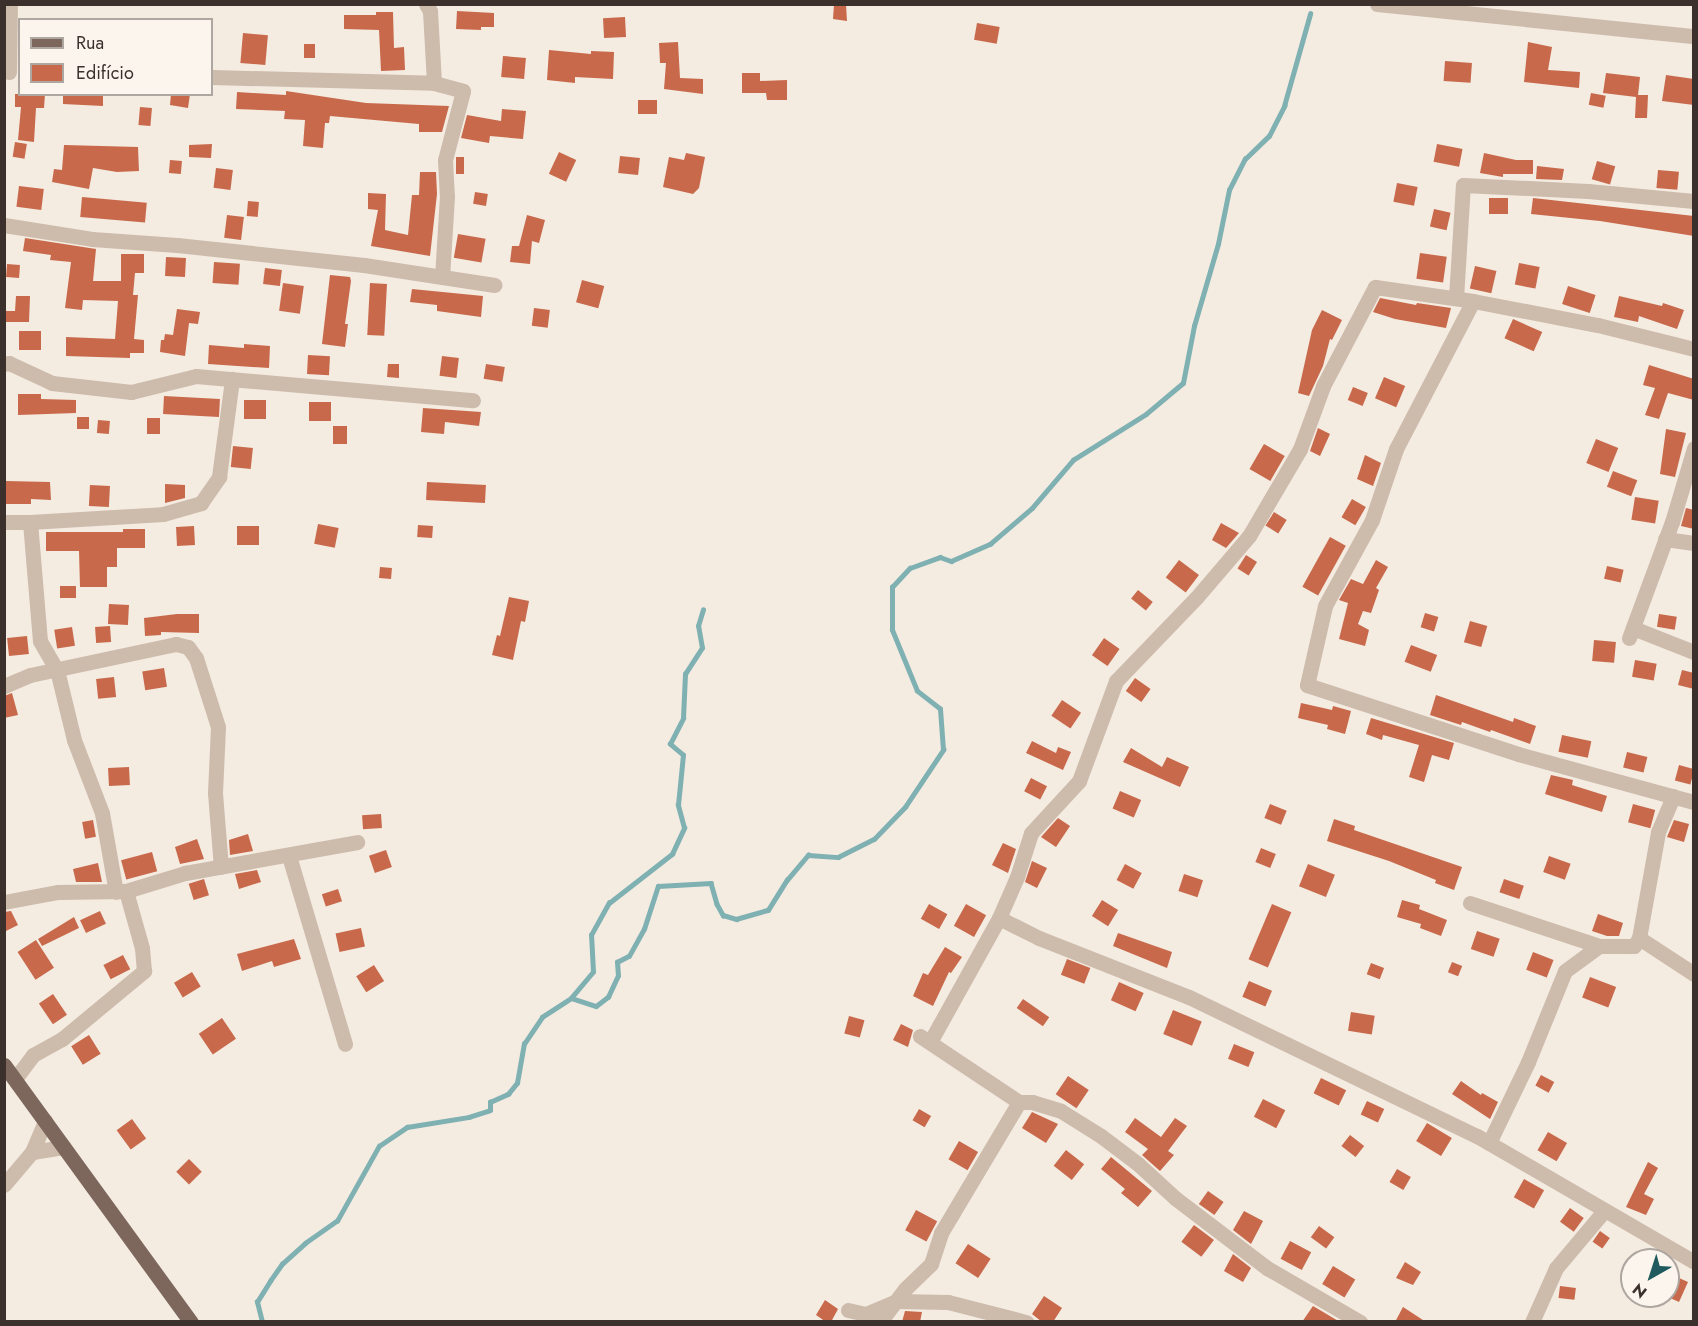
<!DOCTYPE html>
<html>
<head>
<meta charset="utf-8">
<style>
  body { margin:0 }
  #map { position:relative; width:1698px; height:1326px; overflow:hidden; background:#f4ebe1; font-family:Jost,sans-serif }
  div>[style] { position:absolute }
  .stream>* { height:4.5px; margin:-2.25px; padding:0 2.25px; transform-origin:2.25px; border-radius:2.25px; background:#7fb0b2 }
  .building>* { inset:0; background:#c8694b; transform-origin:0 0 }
  .minor>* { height:15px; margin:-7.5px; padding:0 7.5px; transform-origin:7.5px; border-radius:7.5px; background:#cdbbac }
  .major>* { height:15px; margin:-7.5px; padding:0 7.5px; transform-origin:7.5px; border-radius:7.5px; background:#7d675c }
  span { translate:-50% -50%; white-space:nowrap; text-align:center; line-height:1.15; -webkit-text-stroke:4.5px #fbf5ee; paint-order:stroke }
  .frame { position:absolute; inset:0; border:6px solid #3b302b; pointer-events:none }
  .legend { position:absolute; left:18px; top:18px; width:195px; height:78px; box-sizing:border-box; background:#fbf5ee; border:2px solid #aea6a0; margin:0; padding:8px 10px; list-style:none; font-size:18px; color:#3b302b }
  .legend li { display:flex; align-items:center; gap:12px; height:30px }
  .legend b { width:30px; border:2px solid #aea6a0 }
  .north { position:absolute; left:1620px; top:1248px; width:60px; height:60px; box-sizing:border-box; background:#fbf5ee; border:2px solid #aea6a0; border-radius:50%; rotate:219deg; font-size:16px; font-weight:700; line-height:24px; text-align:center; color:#3b302b }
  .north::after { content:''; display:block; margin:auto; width:21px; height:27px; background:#1f5a5e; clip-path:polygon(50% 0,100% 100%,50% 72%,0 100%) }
</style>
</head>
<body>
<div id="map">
  <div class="stream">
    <div style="left:571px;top:998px;width:34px;rotate:-50deg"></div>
    <div style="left:593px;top:972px;width:37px;rotate:-93deg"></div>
    <div style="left:591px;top:935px;width:37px;rotate:-61deg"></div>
    <div style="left:609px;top:903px;width:80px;rotate:-37.9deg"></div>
    <div style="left:672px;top:854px;width:29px;rotate:-65deg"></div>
    <div style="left:684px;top:828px;width:24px;rotate:-105deg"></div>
    <div style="left:678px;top:805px;width:50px;rotate:-84.3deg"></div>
    <div style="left:683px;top:755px;width:17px;rotate:-140deg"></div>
    <div style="left:670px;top:744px;width:29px;rotate:-63deg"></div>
    <div style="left:683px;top:718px;width:44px;rotate:-87.4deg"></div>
    <div style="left:685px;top:674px;width:31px;rotate:-57deg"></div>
    <div style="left:702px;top:648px;width:22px;rotate:-100deg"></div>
    <div style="left:698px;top:626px;width:17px;rotate:-73deg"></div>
    <div style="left:262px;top:1322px;width:21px;rotate:-104deg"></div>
    <div style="left:257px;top:1302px;width:25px;rotate:-58deg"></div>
    <div style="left:270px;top:1281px;width:21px;rotate:-55deg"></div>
    <div style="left:282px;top:1264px;width:31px;rotate:-42deg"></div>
    <div style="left:305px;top:1243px;width:39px;rotate:-35deg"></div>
    <div style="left:337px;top:1221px;width:86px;rotate:-60.8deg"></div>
    <div style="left:379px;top:1146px;width:34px;rotate:-34deg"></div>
    <div style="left:407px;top:1127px;width:63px;rotate:-9.2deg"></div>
    <div style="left:469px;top:1117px;width:22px;rotate:-18deg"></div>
    <div style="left:490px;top:1110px;width:8px;rotate:-90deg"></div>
    <div style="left:490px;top:1102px;width:20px;rotate:-24deg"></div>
    <div style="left:508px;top:1094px;width:14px;rotate:-51deg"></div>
    <div style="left:517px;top:1083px;width:40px;rotate:-80deg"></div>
    <div style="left:524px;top:1044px;width:32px;rotate:-56deg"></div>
    <div style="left:542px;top:1017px;width:35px;rotate:-33deg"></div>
    <div style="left:571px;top:998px;width:26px;rotate:18deg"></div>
    <div style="left:596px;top:1006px;width:15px;rotate:-37deg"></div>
    <div style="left:608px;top:997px;width:23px;rotate:-65deg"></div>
    <div style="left:618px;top:976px;width:14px;rotate:-94deg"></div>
    <div style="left:617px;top:962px;width:13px;rotate:-27deg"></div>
    <div style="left:629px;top:956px;width:31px;rotate:-61deg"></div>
    <div style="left:644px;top:929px;width:45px;rotate:-72deg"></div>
    <div style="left:658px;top:886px;width:53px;rotate:-3.2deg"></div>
    <div style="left:711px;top:883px;width:22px;rotate:74deg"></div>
    <div style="left:717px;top:904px;width:13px;rotate:61deg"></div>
    <div style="left:723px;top:915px;width:14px;rotate:17deg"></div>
    <div style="left:736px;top:919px;width:33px;rotate:-16deg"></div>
    <div style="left:768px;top:910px;width:36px;rotate:-58deg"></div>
    <div style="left:787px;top:880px;width:33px;rotate:-50deg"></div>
    <div style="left:808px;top:855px;width:30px;rotate:4deg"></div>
    <div style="left:838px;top:857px;width:40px;rotate:-26.6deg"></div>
    <div style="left:874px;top:839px;width:45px;rotate:-45.9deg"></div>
    <div style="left:905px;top:807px;width:69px;rotate:-56.3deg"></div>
    <div style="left:943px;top:750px;width:41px;rotate:-94.2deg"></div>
    <div style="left:940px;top:709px;width:29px;rotate:-142deg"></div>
    <div style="left:917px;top:691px;width:66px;rotate:-112.3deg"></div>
    <div style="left:892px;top:630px;width:43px;rotate:-90deg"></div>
    <div style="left:892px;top:587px;width:26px;rotate:-47deg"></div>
    <div style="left:910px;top:568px;width:32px;rotate:-20deg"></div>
    <div style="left:940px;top:557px;width:12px;rotate:20deg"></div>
    <div style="left:951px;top:561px;width:43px;rotate:-23.6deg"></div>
    <div style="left:990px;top:544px;width:55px;rotate:-40.6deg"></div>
    <div style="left:1032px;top:508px;width:63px;rotate:-49.5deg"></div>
    <div style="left:1073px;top:460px;width:86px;rotate:-32.2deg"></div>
    <div style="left:1146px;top:414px;width:48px;rotate:-40deg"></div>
    <div style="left:1183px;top:383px;width:58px;rotate:-79.1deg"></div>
    <div style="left:1194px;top:326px;width:85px;rotate:-73.7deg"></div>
    <div style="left:1218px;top:244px;width:55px;rotate:-78.5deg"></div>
    <div style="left:1229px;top:190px;width:35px;rotate:-63deg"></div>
    <div style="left:1245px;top:159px;width:33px;rotate:-44deg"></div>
    <div style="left:1269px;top:136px;width:34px;rotate:-63deg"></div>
    <div style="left:1284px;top:106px;width:96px;rotate:-74.2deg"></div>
  </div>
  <div class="building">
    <div style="clip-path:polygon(834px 4px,846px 4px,847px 21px,833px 19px)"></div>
    <div style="clip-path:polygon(457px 11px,494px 13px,494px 27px,481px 27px,481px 30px,456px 29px)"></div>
    <div style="clip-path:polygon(376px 12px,393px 12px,394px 48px,404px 47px,405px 70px,381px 71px,379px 30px,344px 29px,344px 15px,376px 15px)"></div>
    <div style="left:625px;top:17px;width:20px;height:22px;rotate:87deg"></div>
    <div style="left:977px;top:23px;width:23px;height:17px;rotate:10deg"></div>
    <div style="left:243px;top:33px;width:25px;height:30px;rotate:5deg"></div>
    <div style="clip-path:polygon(678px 42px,680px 78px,703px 79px,703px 94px,664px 89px,666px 63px,660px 63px,659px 43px)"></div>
    <div style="clip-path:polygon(1528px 42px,1552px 47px,1548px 70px,1580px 72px,1579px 88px,1524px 82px)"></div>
    <div style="left:304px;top:44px;width:11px;height:14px"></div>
    <div style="clip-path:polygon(549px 50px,591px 54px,591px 51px,614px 52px,613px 79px,575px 77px,575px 83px,547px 80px)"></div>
    <div style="left:503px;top:56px;width:23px;height:21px;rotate:5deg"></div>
    <div style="left:1445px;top:61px;width:27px;height:20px;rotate:4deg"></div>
    <div style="clip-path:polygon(742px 73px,760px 73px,760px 81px,787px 80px,787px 100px,767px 100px,766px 93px,742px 93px)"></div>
    <div style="clip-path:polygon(1606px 73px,1640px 77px,1638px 95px,1648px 95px,1647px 118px,1635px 118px,1636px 97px,1603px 93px)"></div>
    <div style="clip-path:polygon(1666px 75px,1694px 79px,1694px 105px,1662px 101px)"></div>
    <div style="clip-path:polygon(286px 91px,366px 103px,449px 106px,442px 132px,419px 132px,419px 124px,330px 116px,329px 123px,325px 123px,323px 148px,303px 146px,305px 120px,284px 119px,285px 111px,236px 109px,237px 92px,286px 95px)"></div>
    <div style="left:1591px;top:93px;width:15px;height:12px;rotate:11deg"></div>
    <div style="clip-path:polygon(15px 94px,45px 94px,44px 108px,36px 108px,34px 142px,18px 140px,21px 107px,15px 107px)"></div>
    <div style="clip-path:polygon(63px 94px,103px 94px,103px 106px,63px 104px)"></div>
    <div style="clip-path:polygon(171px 94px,190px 94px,188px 108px,170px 105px)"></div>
    <div style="left:638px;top:100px;width:19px;height:14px"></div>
    <div style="left:140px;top:107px;width:12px;height:18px;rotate:5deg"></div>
    <div style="clip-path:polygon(502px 109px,526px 111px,523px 139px,490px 136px,489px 143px,461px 138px,467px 115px,501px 121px)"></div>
    <div style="left:15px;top:142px;width:12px;height:15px;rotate:9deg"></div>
    <div style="clip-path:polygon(212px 144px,211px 158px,189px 157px,189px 145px)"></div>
    <div style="left:1437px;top:144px;width:26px;height:18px;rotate:11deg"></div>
    <div style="clip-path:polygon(64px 145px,138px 147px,139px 171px,117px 172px,93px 168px,89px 189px,52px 182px,54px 169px,62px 170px)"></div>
    <div style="left:559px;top:152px;width:19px;height:24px;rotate:25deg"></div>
    <div style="clip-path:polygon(686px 153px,705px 157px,699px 188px,693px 194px,663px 187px,669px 157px,684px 160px)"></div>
    <div style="clip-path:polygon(1484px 153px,1516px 160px,1533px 160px,1533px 174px,1503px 174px,1503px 177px,1480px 173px)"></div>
    <div style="left:620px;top:156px;width:20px;height:17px;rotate:6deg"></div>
    <div style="left:456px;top:157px;width:8px;height:17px"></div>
    <div style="left:170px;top:160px;width:12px;height:13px;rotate:5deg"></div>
    <div style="left:1597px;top:161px;width:19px;height:19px;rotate:16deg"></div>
    <div style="clip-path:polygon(1537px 166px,1564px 169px,1562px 180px,1536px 179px)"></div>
    <div style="left:216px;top:168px;width:17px;height:20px;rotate:7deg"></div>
    <div style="left:1658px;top:170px;width:21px;height:18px;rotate:5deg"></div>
    <div style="clip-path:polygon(420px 172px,436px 172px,437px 194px,430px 256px,371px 246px,378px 210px,368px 209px,368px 193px,386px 194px,385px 230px,408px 235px,412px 195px,419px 195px)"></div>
    <div style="left:1397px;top:183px;width:21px;height:19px;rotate:11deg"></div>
    <div style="left:19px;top:186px;width:25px;height:21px;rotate:7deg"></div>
    <div style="left:475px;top:192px;width:13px;height:12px;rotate:9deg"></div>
    <div style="left:82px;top:197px;width:65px;height:20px;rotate:5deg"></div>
    <div style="left:1489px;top:198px;width:19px;height:16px"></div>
    <div style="clip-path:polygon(1533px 198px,1694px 216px,1694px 236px,1600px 221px,1531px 214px)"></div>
    <div style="left:248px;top:201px;width:11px;height:15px;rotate:5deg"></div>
    <div style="left:1434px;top:209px;width:17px;height:18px;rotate:13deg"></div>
    <div style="left:227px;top:215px;width:17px;height:23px;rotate:7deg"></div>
    <div style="clip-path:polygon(527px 215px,545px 220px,539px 243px,532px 241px,530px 264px,510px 262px,512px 246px,519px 246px)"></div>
    <div style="left:458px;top:234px;width:28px;height:24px;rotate:10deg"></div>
    <div style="clip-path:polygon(25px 238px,96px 249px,93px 281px,121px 281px,121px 254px,144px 254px,144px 273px,135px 273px,133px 295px,138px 295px,134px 339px,144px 340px,144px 353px,130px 353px,130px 358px,66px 356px,66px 337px,115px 339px,118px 301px,83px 300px,82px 310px,65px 308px,71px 262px,50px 260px,51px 255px,23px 251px)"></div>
    <div style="left:1420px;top:253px;width:27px;height:26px;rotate:8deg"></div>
    <div style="left:166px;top:257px;width:20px;height:19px;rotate:3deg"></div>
    <div style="left:214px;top:262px;width:26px;height:21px;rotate:4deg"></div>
    <div style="left:1519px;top:263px;width:21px;height:22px;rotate:11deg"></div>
    <div style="left:7px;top:264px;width:13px;height:13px;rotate:4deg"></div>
    <div style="left:1475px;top:266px;width:22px;height:23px;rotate:13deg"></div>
    <div style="left:265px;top:268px;width:17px;height:16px;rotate:7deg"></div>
    <div style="clip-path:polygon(330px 275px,350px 277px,351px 281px,345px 324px,348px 324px,345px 347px,322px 344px)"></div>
    <div style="left:582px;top:280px;width:23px;height:23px;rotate:15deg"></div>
    <div style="left:283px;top:283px;width:21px;height:28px;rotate:8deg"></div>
    <div style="left:370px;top:283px;width:17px;height:52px;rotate:3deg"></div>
    <div style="left:1568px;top:286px;width:29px;height:19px;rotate:18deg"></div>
    <div style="clip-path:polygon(412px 289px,483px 296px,481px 317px,437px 311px,437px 305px,410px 302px)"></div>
    <div style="clip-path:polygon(16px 296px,30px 296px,29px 322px,5px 322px,5px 311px,15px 311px)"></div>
    <div style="clip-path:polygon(1619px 296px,1662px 306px,1663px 303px,1684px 310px,1677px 329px,1639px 316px,1638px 322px,1614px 317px)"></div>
    <div style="clip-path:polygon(1380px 298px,1416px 305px,1417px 303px,1451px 308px,1446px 328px,1395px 319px,1373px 312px)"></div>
    <div style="left:534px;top:308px;width:16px;height:18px;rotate:7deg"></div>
    <div style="clip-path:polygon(177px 309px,200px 312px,198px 324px,189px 323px,185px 356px,160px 352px,161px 340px,164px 340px,165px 334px,173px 335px)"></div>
    <div style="clip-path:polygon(1322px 310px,1342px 320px,1332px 340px,1330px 339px,1323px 366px,1309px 396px,1298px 393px,1312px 330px)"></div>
    <div style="left:1513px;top:319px;width:32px;height:21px;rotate:24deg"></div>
    <div style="left:19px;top:331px;width:22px;height:19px"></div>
    <div style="clip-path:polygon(244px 344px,270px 346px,269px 368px,208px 364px,209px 345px,244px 348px)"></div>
    <div style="left:308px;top:355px;width:22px;height:19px;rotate:3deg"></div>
    <div style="left:442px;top:356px;width:17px;height:20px;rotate:7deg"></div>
    <div style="clip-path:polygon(388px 364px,399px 364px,399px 378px,387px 377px)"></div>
    <div style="left:486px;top:364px;width:19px;height:15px;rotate:9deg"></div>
    <div style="clip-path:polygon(1649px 365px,1694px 379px,1694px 400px,1668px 393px,1659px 419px,1645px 415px,1655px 388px,1643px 385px)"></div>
    <div style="left:1384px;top:377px;width:23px;height:23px;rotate:23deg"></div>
    <div style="left:1353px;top:387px;width:16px;height:14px;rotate:22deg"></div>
    <div style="clip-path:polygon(18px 394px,41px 394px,41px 399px,76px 400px,76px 413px,18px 415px)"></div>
    <div style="left:164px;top:396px;width:56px;height:18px;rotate:3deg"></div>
    <div style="left:244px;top:400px;width:22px;height:19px"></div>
    <div style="left:309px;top:402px;width:22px;height:19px"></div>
    <div style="clip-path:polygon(423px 408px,481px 412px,479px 426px,445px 422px,444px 434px,421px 432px)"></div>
    <div style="left:77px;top:417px;width:12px;height:12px"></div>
    <div style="left:147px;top:418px;width:13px;height:16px"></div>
    <div style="left:98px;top:420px;width:12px;height:13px;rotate:5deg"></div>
    <div style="left:333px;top:426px;width:14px;height:18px"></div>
    <div style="clip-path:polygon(1318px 428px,1330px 434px,1320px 456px,1310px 451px)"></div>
    <div style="clip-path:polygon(1666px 429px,1686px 433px,1675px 477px,1660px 474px)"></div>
    <div style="left:1596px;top:439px;width:24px;height:26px;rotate:22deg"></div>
    <div style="left:1264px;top:444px;width:24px;height:29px;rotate:30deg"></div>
    <div style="left:233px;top:446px;width:20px;height:21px;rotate:6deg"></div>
    <div style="clip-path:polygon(1365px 455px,1381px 463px,1373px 486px,1357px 479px)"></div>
    <div style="left:1613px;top:471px;width:26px;height:17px;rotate:21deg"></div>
    <div style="clip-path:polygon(6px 481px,50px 482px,51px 500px,31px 499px,31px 504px,6px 504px)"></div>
    <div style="left:427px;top:482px;width:59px;height:18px;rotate:3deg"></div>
    <div style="clip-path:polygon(165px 484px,185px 485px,185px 498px,165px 503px)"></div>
    <div style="left:90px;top:485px;width:20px;height:21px;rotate:3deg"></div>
    <div style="left:1635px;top:497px;width:24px;height:23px;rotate:9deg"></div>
    <div style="left:1352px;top:499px;width:16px;height:21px;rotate:30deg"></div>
    <div style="clip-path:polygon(1686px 508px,1694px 510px,1694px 529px,1681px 526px)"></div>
    <div style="left:1274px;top:512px;width:15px;height:16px;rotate:32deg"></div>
    <div style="clip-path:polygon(1221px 523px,1239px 533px,1226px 548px,1212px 540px)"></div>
    <div style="left:318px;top:524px;width:21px;height:20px;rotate:11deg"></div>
    <div style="left:418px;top:525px;width:15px;height:12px;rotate:4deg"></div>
    <div style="left:194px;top:526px;width:19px;height:18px;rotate:87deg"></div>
    <div style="left:237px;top:526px;width:22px;height:19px"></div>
    <div style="clip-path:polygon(123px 529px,145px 529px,145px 548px,117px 548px,117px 567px,107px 567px,107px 587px,80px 587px,79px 551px,46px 551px,46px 532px,123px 532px)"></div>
    <div style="left:1330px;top:537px;width:18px;height:57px;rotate:29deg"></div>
    <div style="left:1246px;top:555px;width:13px;height:16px;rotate:32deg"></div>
    <div style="left:1179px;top:560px;width:25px;height:22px;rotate:37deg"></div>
    <div style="clip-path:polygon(1376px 560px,1388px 567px,1376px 588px,1379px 590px,1371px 613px,1363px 611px,1358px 624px,1369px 630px,1365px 646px,1339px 639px,1348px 603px,1339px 600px,1351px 579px,1363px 584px)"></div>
    <div style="left:1607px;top:566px;width:17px;height:13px;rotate:13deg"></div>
    <div style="left:380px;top:567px;width:12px;height:11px;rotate:5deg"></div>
    <div style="left:60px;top:586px;width:16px;height:12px"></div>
    <div style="left:1138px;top:590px;width:19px;height:11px;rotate:39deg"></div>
    <div style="clip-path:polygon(509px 597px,529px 601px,525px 622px,521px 621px,513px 660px,492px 655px,497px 635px,500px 636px)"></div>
    <div style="left:109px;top:604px;width:20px;height:20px;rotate:3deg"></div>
    <div style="left:1425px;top:613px;width:14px;height:15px;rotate:17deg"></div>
    <div style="clip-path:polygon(177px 614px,199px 614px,199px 633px,161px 632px,161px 635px,145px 636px,144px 618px)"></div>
    <div style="left:1659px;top:614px;width:18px;height:13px;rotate:9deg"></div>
    <div style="left:1470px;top:621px;width:18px;height:22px;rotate:16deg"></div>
    <div style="left:110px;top:626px;width:16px;height:15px;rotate:86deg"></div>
    <div style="left:72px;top:627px;width:19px;height:18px;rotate:81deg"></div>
    <div style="left:27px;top:636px;width:18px;height:20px;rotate:84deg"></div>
    <div style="left:1104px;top:638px;width:19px;height:21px;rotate:35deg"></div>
    <div style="left:1594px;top:640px;width:22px;height:21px;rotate:5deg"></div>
    <div style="left:1411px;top:645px;width:28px;height:18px;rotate:21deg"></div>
    <div style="left:1635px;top:660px;width:22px;height:17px;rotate:10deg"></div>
    <div style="left:164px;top:668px;width:19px;height:22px;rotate:81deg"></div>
    <div style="clip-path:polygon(1682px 670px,1694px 673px,1694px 689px,1678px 685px)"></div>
    <div style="left:114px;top:677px;width:20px;height:18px;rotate:84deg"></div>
    <div style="left:1135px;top:678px;width:19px;height:16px;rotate:35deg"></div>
    <div style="clip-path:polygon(12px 693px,18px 715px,4px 718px,4px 696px)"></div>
    <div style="clip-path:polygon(1436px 695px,1513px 722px,1514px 718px,1536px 726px,1530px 744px,1491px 730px,1490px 732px,1462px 722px,1461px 725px,1430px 715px)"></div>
    <div style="left:1062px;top:700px;width:23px;height:19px;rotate:34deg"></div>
    <div style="clip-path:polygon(1301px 703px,1332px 710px,1333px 706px,1351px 711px,1345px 734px,1327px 729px,1328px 725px,1298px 718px)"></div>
    <div style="clip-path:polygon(1371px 718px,1454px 743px,1449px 760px,1432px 755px,1424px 782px,1409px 777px,1419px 745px,1383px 735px,1382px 740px,1366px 734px)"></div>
    <div style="left:1562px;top:735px;width:30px;height:17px;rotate:12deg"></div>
    <div style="clip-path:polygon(1032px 741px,1056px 753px,1058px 747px,1071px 752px,1063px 770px,1026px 753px)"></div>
    <div style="clip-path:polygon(1131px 748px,1162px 767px,1167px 757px,1189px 767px,1180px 787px,1123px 762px)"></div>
    <div style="left:1627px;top:752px;width:21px;height:16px;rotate:14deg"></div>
    <div style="left:1679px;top:765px;width:16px;height:16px;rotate:15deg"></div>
    <div style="left:129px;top:767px;width:18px;height:21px;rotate:87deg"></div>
    <div style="clip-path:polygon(1551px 775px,1573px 780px,1572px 785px,1607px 796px,1602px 812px,1545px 794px)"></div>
    <div style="left:1031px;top:778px;width:18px;height:15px;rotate:27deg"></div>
    <div style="left:1120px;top:791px;width:23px;height:19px;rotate:23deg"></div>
    <div style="left:1270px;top:804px;width:18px;height:15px;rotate:22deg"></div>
    <div style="left:1633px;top:804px;width:23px;height:19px;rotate:15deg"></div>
    <div style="left:381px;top:814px;width:14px;height:19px;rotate:86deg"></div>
    <div style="clip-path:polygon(1058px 818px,1070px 826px,1056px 847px,1041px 837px)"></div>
    <div style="clip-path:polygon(1334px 819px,1355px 826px,1354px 830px,1462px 867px,1454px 890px,1435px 883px,1436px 880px,1389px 861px,1327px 841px)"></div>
    <div style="left:93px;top:820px;width:17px;height:11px;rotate:80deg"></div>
    <div style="clip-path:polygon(1674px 820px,1689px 824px,1684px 842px,1667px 837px)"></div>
    <div style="clip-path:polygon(248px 834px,253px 851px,230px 855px,229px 840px)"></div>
    <div style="clip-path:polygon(197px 839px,204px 859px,180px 864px,175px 847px)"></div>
    <div style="clip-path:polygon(1003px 843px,1016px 849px,1008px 873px,992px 865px)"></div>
    <div style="left:1261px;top:848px;width:16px;height:15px;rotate:22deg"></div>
    <div style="left:386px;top:850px;width:18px;height:18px;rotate:71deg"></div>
    <div style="left:152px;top:852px;width:20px;height:32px;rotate:75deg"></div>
    <div style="left:1549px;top:856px;width:23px;height:17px;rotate:20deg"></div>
    <div style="clip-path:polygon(1032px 861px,1047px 868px,1037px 888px,1025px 882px)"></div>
    <div style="clip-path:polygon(98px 863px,102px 882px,76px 882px,73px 869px)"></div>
    <div style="left:1125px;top:864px;width:19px;height:18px;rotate:28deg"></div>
    <div style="left:1308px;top:864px;width:29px;height:24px;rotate:22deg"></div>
    <div style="clip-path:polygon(257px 870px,261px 882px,239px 889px,235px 874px)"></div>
    <div style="left:1184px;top:874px;width:20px;height:18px;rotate:18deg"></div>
    <div style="left:204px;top:879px;width:17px;height:16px;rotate:73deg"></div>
    <div style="left:1504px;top:879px;width:21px;height:14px;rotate:19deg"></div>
    <div style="left:338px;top:889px;width:13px;height:17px;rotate:72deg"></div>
    <div style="left:1102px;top:900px;width:19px;height:19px;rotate:32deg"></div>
    <div style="clip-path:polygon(1402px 900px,1420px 905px,1419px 909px,1447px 920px,1441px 936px,1420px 928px,1421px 924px,1397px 917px)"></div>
    <div style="left:929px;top:904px;width:21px;height:17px;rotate:29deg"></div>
    <div style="left:966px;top:904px;width:23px;height:25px;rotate:29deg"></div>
    <div style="left:1272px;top:904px;width:21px;height:60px;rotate:23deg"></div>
    <div style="clip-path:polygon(11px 911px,18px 925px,4px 932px,4px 912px)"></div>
    <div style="left:100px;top:911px;width:14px;height:22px;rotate:65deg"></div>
    <div style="clip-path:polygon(1598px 914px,1623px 923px,1619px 936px,1607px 936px,1592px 931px)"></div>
    <div style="clip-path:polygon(74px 917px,79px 928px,42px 946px,38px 939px)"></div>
    <div style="left:361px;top:928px;width:19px;height:26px;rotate:78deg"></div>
    <div style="left:1477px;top:931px;width:24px;height:19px;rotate:19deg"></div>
    <div style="clip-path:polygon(1118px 933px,1172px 952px,1167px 968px,1113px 946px)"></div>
    <div style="clip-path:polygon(294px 939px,301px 959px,274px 967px,272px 961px,242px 971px,237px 954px)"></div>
    <div style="left:36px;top:940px;width:33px;height:22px;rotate:57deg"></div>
    <div style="clip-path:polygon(945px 947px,962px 957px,951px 973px,949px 972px,933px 1006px,913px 996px,923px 973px,928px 975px)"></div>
    <div style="left:1533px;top:952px;width:22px;height:19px;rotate:21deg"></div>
    <div style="left:123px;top:955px;width:16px;height:22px;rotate:63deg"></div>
    <div style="left:1067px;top:959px;width:25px;height:17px;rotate:21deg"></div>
    <div style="left:1452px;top:962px;width:11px;height:11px;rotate:22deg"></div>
    <div style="left:1371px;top:963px;width:14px;height:12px;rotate:21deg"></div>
    <div style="left:374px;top:965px;width:19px;height:21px;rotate:58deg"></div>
    <div style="left:192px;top:972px;width:17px;height:21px;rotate:59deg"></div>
    <div style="left:1590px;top:977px;width:28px;height:22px;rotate:21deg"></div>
    <div style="left:1249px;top:981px;width:25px;height:17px;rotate:23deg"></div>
    <div style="left:1119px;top:982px;width:27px;height:20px;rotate:24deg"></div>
    <div style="left:53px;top:994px;width:25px;height:17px;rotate:56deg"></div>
    <div style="left:1023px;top:999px;width:32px;height:11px;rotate:35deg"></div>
    <div style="left:1173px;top:1010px;width:31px;height:26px;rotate:22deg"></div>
    <div style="left:1351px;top:1012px;width:24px;height:19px;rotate:9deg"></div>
    <div style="left:849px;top:1016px;width:16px;height:18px;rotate:15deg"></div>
    <div style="left:222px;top:1018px;width:25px;height:28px;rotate:56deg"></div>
    <div style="clip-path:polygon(901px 1024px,913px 1030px,908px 1047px,893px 1040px)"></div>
    <div style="left:89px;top:1035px;width:22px;height:21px;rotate:58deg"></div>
    <div style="left:1234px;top:1044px;width:22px;height:16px;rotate:22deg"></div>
    <div style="left:1541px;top:1075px;width:15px;height:12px;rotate:28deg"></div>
    <div style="left:1068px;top:1076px;width:25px;height:22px;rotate:34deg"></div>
    <div style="left:1321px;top:1078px;width:28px;height:17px;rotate:26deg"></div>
    <div style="clip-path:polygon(1461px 1081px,1481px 1095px,1482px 1093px,1498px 1102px,1490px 1119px,1452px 1094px)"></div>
    <div style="left:1263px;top:1099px;width:25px;height:20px;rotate:27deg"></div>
    <div style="left:1367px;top:1101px;width:19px;height:15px;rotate:25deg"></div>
    <div style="left:919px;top:1109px;width:14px;height:13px;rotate:30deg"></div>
    <div style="clip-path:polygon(1032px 1112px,1058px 1124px,1046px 1143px,1022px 1128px)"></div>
    <div style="clip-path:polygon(1135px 1118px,1161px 1137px,1175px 1118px,1187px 1126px,1168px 1151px,1174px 1155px,1160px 1171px,1142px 1155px,1148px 1149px,1125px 1132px)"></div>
    <div style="left:132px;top:1119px;width:24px;height:19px;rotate:54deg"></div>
    <div style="left:1427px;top:1123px;width:29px;height:21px;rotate:31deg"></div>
    <div style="left:1548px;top:1132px;width:22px;height:21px;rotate:30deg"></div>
    <div style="left:1350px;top:1135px;width:18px;height:14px;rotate:38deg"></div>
    <div style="left:959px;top:1141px;width:22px;height:21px;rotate:30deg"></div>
    <div style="left:1066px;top:1150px;width:23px;height:20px;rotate:38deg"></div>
    <div style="clip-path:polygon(1111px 1157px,1152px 1191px,1138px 1207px,1121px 1193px,1125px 1189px,1101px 1169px)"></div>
    <div style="left:189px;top:1159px;width:18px;height:18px;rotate:45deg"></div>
    <div style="clip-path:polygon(1648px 1162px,1658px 1168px,1644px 1194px,1654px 1199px,1646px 1215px,1626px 1207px)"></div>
    <div style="left:1397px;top:1169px;width:16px;height:15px;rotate:30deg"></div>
    <div style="left:1524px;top:1179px;width:23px;height:21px;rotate:29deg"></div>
    <div style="left:1208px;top:1191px;width:19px;height:16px;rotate:35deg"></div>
    <div style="left:1570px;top:1208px;width:17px;height:17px;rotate:36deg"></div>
    <div style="left:916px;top:1210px;width:24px;height:23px;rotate:28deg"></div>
    <div style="clip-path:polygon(1244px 1211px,1263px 1221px,1251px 1244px,1233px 1230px)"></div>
    <div style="left:1194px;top:1225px;width:25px;height:21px;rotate:37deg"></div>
    <div style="left:1319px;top:1226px;width:19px;height:14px;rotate:36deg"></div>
    <div style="left:1600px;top:1231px;width:12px;height:13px;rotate:35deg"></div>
    <div style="left:1290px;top:1241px;width:24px;height:20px;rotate:28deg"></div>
    <div style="left:968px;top:1244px;width:27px;height:23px;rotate:33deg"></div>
    <div style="clip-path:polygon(1233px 1254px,1251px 1268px,1243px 1282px,1224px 1271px)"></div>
    <div style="clip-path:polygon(1405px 1262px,1421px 1272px,1413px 1285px,1396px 1278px)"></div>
    <div style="left:1333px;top:1266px;width:26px;height:21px;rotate:31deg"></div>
    <div style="clip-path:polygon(1668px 1273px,1688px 1282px,1679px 1302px,1668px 1297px)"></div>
    <div style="left:1560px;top:1286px;width:16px;height:12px;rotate:7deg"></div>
    <div style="clip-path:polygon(1044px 1296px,1062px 1308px,1053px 1322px,1042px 1322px,1032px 1314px)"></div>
    <div style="clip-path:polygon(825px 1300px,838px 1309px,831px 1322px,826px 1322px,816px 1315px)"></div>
    <div style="clip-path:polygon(1313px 1306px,1340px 1322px,1302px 1322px)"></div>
    <div style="clip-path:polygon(1403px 1307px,1426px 1322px,1395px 1322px)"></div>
    <div style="clip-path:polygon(905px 1311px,922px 1312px,920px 1322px,902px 1322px)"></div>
  </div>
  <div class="minor">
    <div style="left:426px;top:4px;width:8px;rotate:60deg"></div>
    <div style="left:430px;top:11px;width:72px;rotate:86.8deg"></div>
    <div style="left:1377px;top:4px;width:319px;rotate:5.8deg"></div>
    <div style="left:9px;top:72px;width:68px;rotate:-89.2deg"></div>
    <div style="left:212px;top:77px;width:222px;rotate:1.5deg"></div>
    <div style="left:434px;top:83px;width:30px;rotate:15deg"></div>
    <div style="left:463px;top:91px;width:71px;rotate:104.6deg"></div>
    <div style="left:445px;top:160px;width:36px;rotate:87deg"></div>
    <div style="left:447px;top:196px;width:81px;rotate:93.5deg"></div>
    <div style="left:4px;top:225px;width:89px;rotate:9deg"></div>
    <div style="left:92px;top:239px;width:85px;rotate:4deg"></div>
    <div style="left:177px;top:245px;width:188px;rotate:6.1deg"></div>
    <div style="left:364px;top:265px;width:132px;rotate:8.7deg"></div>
    <div style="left:1456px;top:298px;width:113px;rotate:-86.5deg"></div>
    <div style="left:1463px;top:185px;width:125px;rotate:2.7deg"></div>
    <div style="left:1588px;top:191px;width:106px;rotate:5.4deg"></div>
    <div style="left:1473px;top:301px;width:167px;rotate:117.5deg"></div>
    <div style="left:1396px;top:449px;width:75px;rotate:108.7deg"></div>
    <div style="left:1372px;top:520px;width:98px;rotate:118.7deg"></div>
    <div style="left:1325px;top:606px;width:81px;rotate:102.8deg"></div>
    <div style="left:1307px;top:685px;width:222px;rotate:18.1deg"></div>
    <div style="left:1518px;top:754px;width:182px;rotate:15.3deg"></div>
    <div style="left:4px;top:364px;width:5px;rotate:-11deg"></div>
    <div style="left:9px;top:363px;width:47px;rotate:24.9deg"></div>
    <div style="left:52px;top:383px;width:80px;rotate:6.5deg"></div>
    <div style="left:131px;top:392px;width:67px;rotate:-13.8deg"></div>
    <div style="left:196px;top:376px;width:278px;rotate:5deg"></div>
    <div style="left:4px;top:522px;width:26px"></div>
    <div style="left:30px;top:522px;width:119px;rotate:85.2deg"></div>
    <div style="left:40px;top:641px;width:34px;rotate:60deg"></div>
    <div style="left:57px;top:670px;width:72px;rotate:76.3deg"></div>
    <div style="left:74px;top:740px;width:78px;rotate:69deg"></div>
    <div style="left:102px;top:813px;width:80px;rotate:80deg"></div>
    <div style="left:30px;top:522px;width:133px;rotate:-3.4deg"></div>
    <div style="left:163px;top:514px;width:40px;rotate:-16deg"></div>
    <div style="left:201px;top:503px;width:32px;rotate:-55deg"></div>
    <div style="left:219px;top:477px;width:99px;rotate:-82.4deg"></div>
    <div style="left:1665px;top:539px;width:29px;rotate:8deg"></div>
    <div style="left:1633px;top:628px;width:66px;rotate:21.5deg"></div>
    <div style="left:1629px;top:638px;width:124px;rotate:-69.7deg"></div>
    <div style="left:1672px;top:522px;width:77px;rotate:-73.4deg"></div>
    <div style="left:4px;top:686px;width:28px;rotate:-23deg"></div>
    <div style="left:30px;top:675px;width:149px;rotate:-12deg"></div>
    <div style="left:176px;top:644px;width:12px;rotate:14deg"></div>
    <div style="left:188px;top:647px;width:14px;rotate:54deg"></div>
    <div style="left:196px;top:658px;width:72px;rotate:72.3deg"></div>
    <div style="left:218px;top:727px;width:66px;rotate:92.6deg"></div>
    <div style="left:215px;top:793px;width:74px;rotate:85.4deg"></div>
    <div style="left:289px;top:856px;width:196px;rotate:73.4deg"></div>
    <div style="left:4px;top:902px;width:55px;rotate:-10.5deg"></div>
    <div style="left:58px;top:892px;width:68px;rotate:-0.8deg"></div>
    <div style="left:126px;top:891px;width:62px;rotate:-17deg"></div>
    <div style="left:185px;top:873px;width:175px;rotate:-10.2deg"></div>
    <div style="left:1470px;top:903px;width:136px;rotate:18.4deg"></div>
    <div style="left:1599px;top:946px;width:35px"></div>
    <div style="left:1634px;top:946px;width:9px;rotate:-58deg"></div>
    <div style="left:1639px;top:938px;width:108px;rotate:-79.8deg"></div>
    <div style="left:1658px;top:832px;width:39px;rotate:-67deg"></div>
    <div style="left:999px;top:918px;width:45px;rotate:26.6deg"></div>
    <div style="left:1039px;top:938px;width:161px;rotate:21.5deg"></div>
    <div style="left:1189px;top:997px;width:320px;rotate:25.8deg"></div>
    <div style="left:1477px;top:1136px;width:251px;rotate:30.1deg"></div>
    <div style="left:1639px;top:938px;width:66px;rotate:33.2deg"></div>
    <div style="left:920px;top:1036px;width:119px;rotate:33.7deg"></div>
    <div style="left:1019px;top:1102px;width:13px"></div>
    <div style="left:1032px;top:1102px;width:30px;rotate:17deg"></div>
    <div style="left:1061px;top:1111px;width:47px;rotate:32deg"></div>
    <div style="left:1101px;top:1136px;width:46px;rotate:37.1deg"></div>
    <div style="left:1138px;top:1164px;width:50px;rotate:42.6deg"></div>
    <div style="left:1175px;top:1198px;width:116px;rotate:37.3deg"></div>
    <div style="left:1267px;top:1268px;width:108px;rotate:30.1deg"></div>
    <div style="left:930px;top:1042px;width:142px;rotate:-60.9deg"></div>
    <div style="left:999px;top:918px;width:45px;rotate:-66.3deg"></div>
    <div style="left:1017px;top:877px;width:46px;rotate:-72.3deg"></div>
    <div style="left:1031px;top:833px;width:71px;rotate:-47.3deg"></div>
    <div style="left:1079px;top:781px;width:107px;rotate:-69.7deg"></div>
    <div style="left:1116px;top:681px;width:115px;rotate:-46.1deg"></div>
    <div style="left:1196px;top:598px;width:82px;rotate:-49.5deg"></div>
    <div style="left:1249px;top:536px;width:101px;rotate:-59.6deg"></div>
    <div style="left:1300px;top:449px;width:67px;rotate:-69.9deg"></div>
    <div style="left:1323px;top:386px;width:112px;rotate:-62.3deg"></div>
    <div style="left:1375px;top:287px;width:99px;rotate:8.1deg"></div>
    <div style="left:1473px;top:301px;width:127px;rotate:10.9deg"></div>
    <div style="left:1598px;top:325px;width:99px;rotate:14deg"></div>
    <div style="left:15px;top:1079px;width:30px;rotate:-53deg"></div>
    <div style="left:33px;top:1055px;width:33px;rotate:-29deg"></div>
    <div style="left:62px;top:1039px;width:107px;rotate:-39.7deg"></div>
    <div style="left:144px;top:971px;width:23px;rotate:-95deg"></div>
    <div style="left:142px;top:948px;width:59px;rotate:-105.7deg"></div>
    <div style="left:1489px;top:1143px;width:90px;rotate:-64.3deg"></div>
    <div style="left:1528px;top:1062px;width:98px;rotate:-67.9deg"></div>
    <div style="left:1565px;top:971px;width:42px;rotate:-36.3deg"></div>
    <div style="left:32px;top:1152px;width:32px;rotate:-9deg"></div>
    <div style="left:4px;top:1185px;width:43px;rotate:-49.7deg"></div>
    <div style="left:32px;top:1152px;width:34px;rotate:-67deg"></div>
    <div style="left:848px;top:1310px;width:18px;rotate:13deg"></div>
    <div style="left:866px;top:1314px;width:33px;rotate:-23deg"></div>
    <div style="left:896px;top:1301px;width:52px;rotate:1.1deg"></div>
    <div style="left:948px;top:1302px;width:81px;rotate:14.4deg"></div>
    <div style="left:880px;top:1322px;width:41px;rotate:-52.9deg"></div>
    <div style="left:905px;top:1289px;width:36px;rotate:-44deg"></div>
    <div style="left:931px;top:1264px;width:33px;rotate:-72deg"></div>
    <div style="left:941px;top:1233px;width:152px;rotate:-59.2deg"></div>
    <div style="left:1532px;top:1322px;width:59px;rotate:-66deg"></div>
    <div style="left:1556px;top:1268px;width:75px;rotate:-49.9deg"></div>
  </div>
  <div class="major">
    <div style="left:4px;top:1065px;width:318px;rotate:54deg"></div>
  </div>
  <div class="frame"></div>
  <ul class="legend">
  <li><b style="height:8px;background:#7d675c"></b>Rua</li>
  <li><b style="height:16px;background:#c8694b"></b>Edifício</li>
  </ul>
  <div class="north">N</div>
</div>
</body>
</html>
